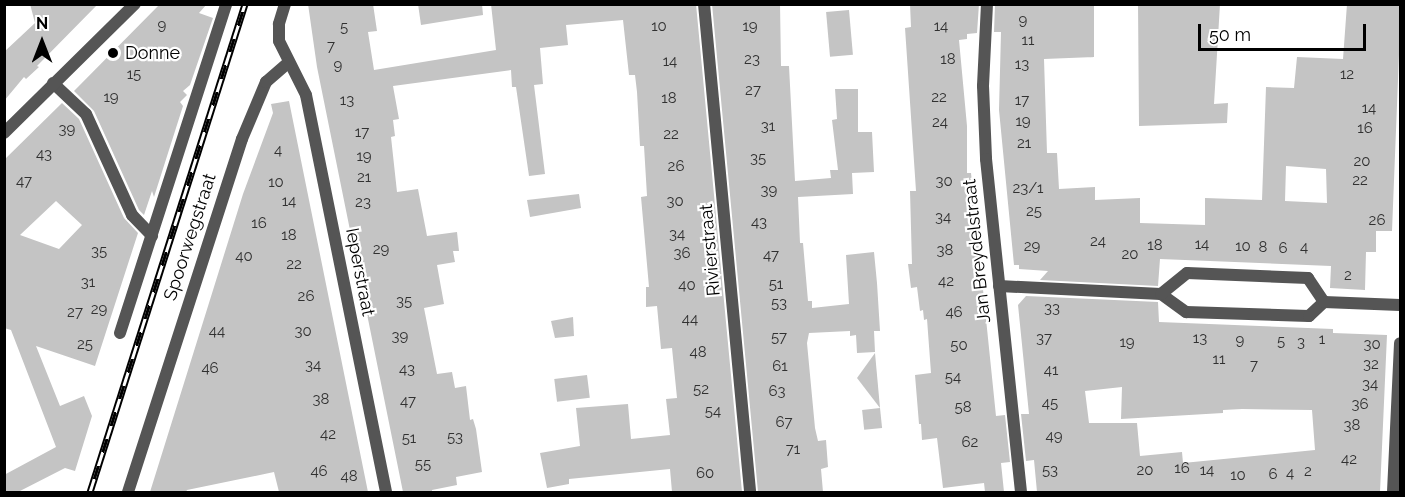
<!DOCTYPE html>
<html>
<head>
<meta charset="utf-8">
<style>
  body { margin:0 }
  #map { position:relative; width:1405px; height:497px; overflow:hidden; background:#fff; font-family:Raleway,sans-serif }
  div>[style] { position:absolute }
  .building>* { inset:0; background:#c4c4c4; transform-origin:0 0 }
  .minor>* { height:12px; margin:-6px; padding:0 6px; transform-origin:6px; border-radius:6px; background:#555 }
  .tertiary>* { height:12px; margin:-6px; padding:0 6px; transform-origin:6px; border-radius:6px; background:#555 }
  .rail>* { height:7px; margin-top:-3.5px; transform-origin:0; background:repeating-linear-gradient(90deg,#fff 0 14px,#000 0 28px); box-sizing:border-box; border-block:2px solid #000 }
  .dots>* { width:16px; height:16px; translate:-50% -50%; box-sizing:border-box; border:3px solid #fff; border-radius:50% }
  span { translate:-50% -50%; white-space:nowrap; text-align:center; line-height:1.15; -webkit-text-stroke:4.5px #fff; paint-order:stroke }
  .number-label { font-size:15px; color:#313131 }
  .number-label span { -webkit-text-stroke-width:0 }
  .poi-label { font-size:18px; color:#000 }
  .left { translate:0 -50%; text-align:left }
  .street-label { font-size:18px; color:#000 }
  .frame { position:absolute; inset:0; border:6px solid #000; pointer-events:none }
  .north { position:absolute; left:12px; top:12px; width:60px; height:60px; -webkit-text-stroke:4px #fff; paint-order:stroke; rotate:0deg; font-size:16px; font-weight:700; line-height:24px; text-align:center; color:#000 }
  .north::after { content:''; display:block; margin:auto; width:21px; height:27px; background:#000; clip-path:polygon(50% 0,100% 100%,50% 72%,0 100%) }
  .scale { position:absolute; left:1198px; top:24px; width:168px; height:27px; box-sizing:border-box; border:3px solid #000; border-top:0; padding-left:8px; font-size:18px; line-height:21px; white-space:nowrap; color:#000; -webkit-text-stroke:4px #fff; paint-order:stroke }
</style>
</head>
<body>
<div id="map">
  <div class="building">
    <div style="clip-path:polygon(30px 4px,98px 4px,37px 66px,39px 67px,26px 79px,24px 77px,4px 101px,4px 52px,35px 23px)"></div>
    <div style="clip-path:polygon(160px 4px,207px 4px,199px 13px,213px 18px,190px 85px,183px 91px,187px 95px,180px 102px,183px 106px,154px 197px,152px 191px,144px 215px,139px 210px,94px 111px,74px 91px)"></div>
    <div style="clip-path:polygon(308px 4px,373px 4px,377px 31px,368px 32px,374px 70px,496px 50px,491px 4px,696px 4px,742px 492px,672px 492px,670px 469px,569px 479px,569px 484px,547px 488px,540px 453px,580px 446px,576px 408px,628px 404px,631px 439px,670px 435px,666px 399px,677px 398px,672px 348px,661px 349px,657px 306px,646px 307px,646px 287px,649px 287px,641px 197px,647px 196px,644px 146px,640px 146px,637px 92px,635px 75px,629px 75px,623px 20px,566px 25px,568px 45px,540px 48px,543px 84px,534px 85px,545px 174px,529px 176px,516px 87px,512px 87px,511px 70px,393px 86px,399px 119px,393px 120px,395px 136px,391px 137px,397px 192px,418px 189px,427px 236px,457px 232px,459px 251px,453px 251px,455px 262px,437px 265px,444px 304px,424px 308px,437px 374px,452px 372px,455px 388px,466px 386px,470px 420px,473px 419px,476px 429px,482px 472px,456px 477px,457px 485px,432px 490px,432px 492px,403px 492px,317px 67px)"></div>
    <div style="clip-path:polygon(418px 4px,482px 4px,483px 15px,421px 25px)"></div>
    <div style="clip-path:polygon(712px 4px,780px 4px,781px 66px,789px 66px,795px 181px,831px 178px,830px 170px,838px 170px,832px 120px,837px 119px,835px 89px,858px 89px,858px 132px,872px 132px,874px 172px,852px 173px,853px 194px,798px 197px,800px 243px,803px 243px,808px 301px,812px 301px,812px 308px,849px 304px,846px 255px,874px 252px,877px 283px,880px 331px,874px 331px,875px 352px,857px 353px,856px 335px,850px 336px,850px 331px,809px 333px,807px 343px,815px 428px,818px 441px,826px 440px,828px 467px,821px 469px,823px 492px,758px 492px)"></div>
    <div style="clip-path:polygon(910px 4px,979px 4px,977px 33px,967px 34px,967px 39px,959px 40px,967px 126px,967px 173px,971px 173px,996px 416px,1005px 415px,1010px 462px,1001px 463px,1004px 492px,985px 492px,984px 483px,943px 488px,937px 438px,922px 440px,921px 424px,919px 424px,915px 375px,931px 373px,927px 319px,924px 320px,923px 310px,920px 311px,917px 287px,911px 288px,908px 264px,912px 264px,910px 191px,916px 191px,905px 28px,911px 27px)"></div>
    <div style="clip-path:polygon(evenodd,995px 4px,1094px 4px,1094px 57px,1044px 59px,1047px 153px,1057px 153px,1059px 189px,1095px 187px,1095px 200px,1140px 198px,1140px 223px,1205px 225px,1205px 198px,1262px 200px,1266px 87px,1294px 88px,1297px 57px,1343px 59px,1347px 4px,1401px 4px,1392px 231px,1376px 231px,1376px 252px,1366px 252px,1365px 290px,1330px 288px,1331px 266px,1160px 259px,1158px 286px,1040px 280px,1048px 271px,1019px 269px,1019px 265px,1014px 265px,999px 110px,1001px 32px,994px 32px,995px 4px,1286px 166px,1326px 169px,1327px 203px,1285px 201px,1286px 166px)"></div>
    <div style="clip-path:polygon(1138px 4px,1220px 4px,1214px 104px,1228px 103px,1227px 123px,1139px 126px)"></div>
    <div style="left:849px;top:10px;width:45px;height:23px;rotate:85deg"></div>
    <div style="clip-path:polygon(289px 101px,368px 492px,279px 492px,274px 472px,187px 490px,186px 492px,150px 492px,243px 194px,273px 113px,271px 104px)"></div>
    <div style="clip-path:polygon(evenodd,62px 103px,79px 119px,124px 218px,138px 233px,95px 366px,36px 346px,60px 406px,84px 396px,92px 416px,75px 471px,65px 468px,18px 492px,4px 492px,4px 475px,56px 447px,11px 330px,4px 328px,4px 160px,62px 103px,56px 201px,82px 225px,59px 249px,20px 235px,56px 201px)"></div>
    <div style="clip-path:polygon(579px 194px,581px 208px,530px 217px,527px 200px)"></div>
    <div style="clip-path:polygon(evenodd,1026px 296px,1158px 302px,1159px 322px,1333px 329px,1333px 333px,1387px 335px,1380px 492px,1037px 492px,1034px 460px,1026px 461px,1021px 414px,1029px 414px,1018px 305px,1026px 296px,1122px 387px,1121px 419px,1223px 413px,1223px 410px,1242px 409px,1312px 410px,1315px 450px,1183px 463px,1182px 452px,1140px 456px,1137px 423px,1089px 423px,1085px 391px,1122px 387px)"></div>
    <div style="clip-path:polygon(573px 317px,574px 336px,555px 338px,551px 321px)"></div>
    <div style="clip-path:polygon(875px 353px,880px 408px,857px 378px)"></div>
    <div style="left:587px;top:375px;width:23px;height:33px;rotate:83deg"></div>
    <div style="left:880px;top:408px;width:20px;height:18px;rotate:84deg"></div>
  </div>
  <div class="minor">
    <div style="left:285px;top:4px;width:21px;rotate:107deg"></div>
    <div style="left:279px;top:24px;width:17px;rotate:90deg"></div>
    <div style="left:279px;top:41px;width:60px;rotate:63.4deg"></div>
    <div style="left:306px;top:95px;width:405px;rotate:78.6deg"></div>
    <div style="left:704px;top:4px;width:490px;rotate:84.6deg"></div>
    <div style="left:987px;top:4px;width:82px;rotate:92.8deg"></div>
    <div style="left:983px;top:86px;width:73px;rotate:87.6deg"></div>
    <div style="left:986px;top:159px;width:335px;rotate:84deg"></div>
    <div style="left:53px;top:83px;width:45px;rotate:43.2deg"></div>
    <div style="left:86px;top:114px;width:111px;rotate:65.5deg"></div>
    <div style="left:132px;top:215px;width:29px;rotate:46deg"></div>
    <div style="left:999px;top:286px;width:162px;rotate:2.8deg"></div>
    <div style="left:1161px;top:294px;width:31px;rotate:36deg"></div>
    <div style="left:1186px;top:312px;width:123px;rotate:1.9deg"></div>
    <div style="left:1309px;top:316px;width:21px;rotate:-43deg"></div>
    <div style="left:1324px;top:302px;width:29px;rotate:-124deg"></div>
    <div style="left:1308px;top:278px;width:121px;rotate:-177.6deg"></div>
    <div style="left:1187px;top:273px;width:33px;rotate:141deg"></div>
    <div style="left:1324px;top:302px;width:76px;rotate:2.3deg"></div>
    <div style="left:120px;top:333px;width:346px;rotate:-72.1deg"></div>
    <div style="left:128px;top:492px;width:371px;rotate:-72.1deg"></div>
    <div style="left:242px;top:139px;width:62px;rotate:-67.2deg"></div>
    <div style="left:266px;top:82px;width:29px;rotate:-41deg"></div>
    <div style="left:1393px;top:492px;width:149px;rotate:-87.3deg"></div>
  </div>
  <div class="tertiary">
    <div style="left:4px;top:133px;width:184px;rotate:-44.6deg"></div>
  </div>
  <div class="rail">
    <div style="left:90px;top:492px;width:512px;rotate:-72.38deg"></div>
  </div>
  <div class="dots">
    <div style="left:113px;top:53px;background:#000"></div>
  </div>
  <div class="number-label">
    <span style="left:1023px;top:21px">9</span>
    <span style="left:162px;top:26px">9</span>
    <span style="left:659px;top:27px">10</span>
    <span style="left:750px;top:27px">19</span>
    <span style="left:941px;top:27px">14</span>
    <span style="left:344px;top:28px">5</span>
    <span style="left:1028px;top:41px">11</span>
    <span style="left:331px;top:47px">7</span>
    <span style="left:752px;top:60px">23</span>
    <span style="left:948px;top:60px">18</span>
    <span style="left:670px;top:62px">14</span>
    <span style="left:1022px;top:65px">13</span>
    <span style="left:338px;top:66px">9</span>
    <span style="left:134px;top:75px">15</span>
    <span style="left:1347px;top:75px">12</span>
    <span style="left:753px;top:91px">27</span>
    <span style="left:111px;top:98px">19</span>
    <span style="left:939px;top:98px">22</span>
    <span style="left:669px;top:99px">18</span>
    <span style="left:347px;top:101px">13</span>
    <span style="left:1022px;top:101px">17</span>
    <span style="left:1369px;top:109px">14</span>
    <span style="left:1023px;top:122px">19</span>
    <span style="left:940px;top:123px">24</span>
    <span style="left:768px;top:127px">31</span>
    <span style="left:1365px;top:129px">16</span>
    <span style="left:67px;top:130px">39</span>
    <span style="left:362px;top:133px">17</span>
    <span style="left:671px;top:135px">22</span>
    <span style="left:1024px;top:144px">21</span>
    <span style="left:278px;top:151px">4</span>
    <span style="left:44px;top:155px">43</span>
    <span style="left:364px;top:157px">19</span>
    <span style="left:758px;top:159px">35</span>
    <span style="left:1362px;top:162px">20</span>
    <span style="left:676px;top:167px">26</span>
    <span style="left:364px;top:178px">21</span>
    <span style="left:1360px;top:181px">22</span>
    <span style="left:24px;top:182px">47</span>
    <span style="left:944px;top:182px">30</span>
    <span style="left:276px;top:183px">10</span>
    <span style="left:1028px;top:189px">23/1</span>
    <span style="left:769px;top:191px">39</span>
    <span style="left:289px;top:202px">14</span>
    <span style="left:675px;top:202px">30</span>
    <span style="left:363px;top:203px">23</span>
    <span style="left:1034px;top:212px">25</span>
    <span style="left:943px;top:218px">34</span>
    <span style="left:1377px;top:221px">26</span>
    <span style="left:759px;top:223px">43</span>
    <span style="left:259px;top:224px">16</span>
    <span style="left:677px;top:235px">34</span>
    <span style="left:289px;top:236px">18</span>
    <span style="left:1098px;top:242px">24</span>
    <span style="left:1202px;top:245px">14</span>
    <span style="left:1155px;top:246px">18</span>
    <span style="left:1032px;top:247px">29</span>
    <span style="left:1243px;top:247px">10</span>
    <span style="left:1263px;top:248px">8</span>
    <span style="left:1304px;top:248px">4</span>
    <span style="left:1283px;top:249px">6</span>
    <span style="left:381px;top:250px">29</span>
    <span style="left:945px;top:251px">38</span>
    <span style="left:99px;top:252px">35</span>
    <span style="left:682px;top:254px">36</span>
    <span style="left:1130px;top:255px">20</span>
    <span style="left:771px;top:256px">47</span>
    <span style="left:244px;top:257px">40</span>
    <span style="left:294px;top:265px">22</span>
    <span style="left:1348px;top:276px">2</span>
    <span style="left:946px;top:282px">42</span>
    <span style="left:88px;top:283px">31</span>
    <span style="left:776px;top:285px">51</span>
    <span style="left:687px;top:286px">40</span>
    <span style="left:306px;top:297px">26</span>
    <span style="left:404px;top:302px">35</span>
    <span style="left:779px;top:304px">53</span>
    <span style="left:1052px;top:309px">33</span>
    <span style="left:99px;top:310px">29</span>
    <span style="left:75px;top:313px">27</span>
    <span style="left:954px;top:313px">46</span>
    <span style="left:690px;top:320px">44</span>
    <span style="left:217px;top:332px">44</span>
    <span style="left:303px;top:332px">30</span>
    <span style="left:400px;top:337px">39</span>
    <span style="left:779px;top:338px">57</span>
    <span style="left:1044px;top:339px">37</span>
    <span style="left:1200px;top:339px">13</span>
    <span style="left:1322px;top:340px">1</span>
    <span style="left:1240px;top:341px">9</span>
    <span style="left:1281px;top:342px">5</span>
    <span style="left:1127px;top:343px">19</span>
    <span style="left:1301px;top:343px">3</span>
    <span style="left:85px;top:345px">25</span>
    <span style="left:1372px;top:345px">30</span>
    <span style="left:959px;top:346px">50</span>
    <span style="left:698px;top:353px">48</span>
    <span style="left:1219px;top:360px">11</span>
    <span style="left:1371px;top:365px">32</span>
    <span style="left:313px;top:366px">34</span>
    <span style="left:1254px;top:366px">7</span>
    <span style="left:780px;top:367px">61</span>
    <span style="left:210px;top:369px">46</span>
    <span style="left:407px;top:370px">43</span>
    <span style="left:1051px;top:371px">41</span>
    <span style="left:953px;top:378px">54</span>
    <span style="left:1370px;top:385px">34</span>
    <span style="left:701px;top:390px">52</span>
    <span style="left:777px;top:392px">63</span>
    <span style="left:321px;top:400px">38</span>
    <span style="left:408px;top:402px">47</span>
    <span style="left:1050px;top:404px">45</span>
    <span style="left:1360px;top:405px">36</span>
    <span style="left:963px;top:408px">58</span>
    <span style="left:713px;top:412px">54</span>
    <span style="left:784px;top:423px">67</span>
    <span style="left:1352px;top:426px">38</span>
    <span style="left:328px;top:435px">42</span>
    <span style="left:1054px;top:437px">49</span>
    <span style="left:455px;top:438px">53</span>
    <span style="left:409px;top:439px">51</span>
    <span style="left:970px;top:443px">62</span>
    <span style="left:793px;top:450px">71</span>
    <span style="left:1349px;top:460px">42</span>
    <span style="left:423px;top:465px">55</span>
    <span style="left:1182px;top:469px">16</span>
    <span style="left:1050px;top:471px">53</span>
    <span style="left:1145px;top:471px">20</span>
    <span style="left:1207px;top:471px">14</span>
    <span style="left:319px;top:472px">46</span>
    <span style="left:1308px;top:472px">2</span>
    <span style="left:705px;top:474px">60</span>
    <span style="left:1290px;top:474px">4</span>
    <span style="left:1273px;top:475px">6</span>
    <span style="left:1238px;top:476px">10</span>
    <span style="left:349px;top:477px">48</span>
  </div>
  <div class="poi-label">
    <span class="left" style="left:125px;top:53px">Donne</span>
  </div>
  <div class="street-label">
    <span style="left:190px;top:237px;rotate:-72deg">Spoorwegstraat</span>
    <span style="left:710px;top:250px;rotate:-95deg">Rivierstraat</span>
    <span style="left:977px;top:251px;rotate:-96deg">Jan Breydelstraat</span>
    <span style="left:360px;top:272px;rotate:79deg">Ieperstraat</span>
  </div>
  <div class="frame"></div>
  <div class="north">N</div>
  <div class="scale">50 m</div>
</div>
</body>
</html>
